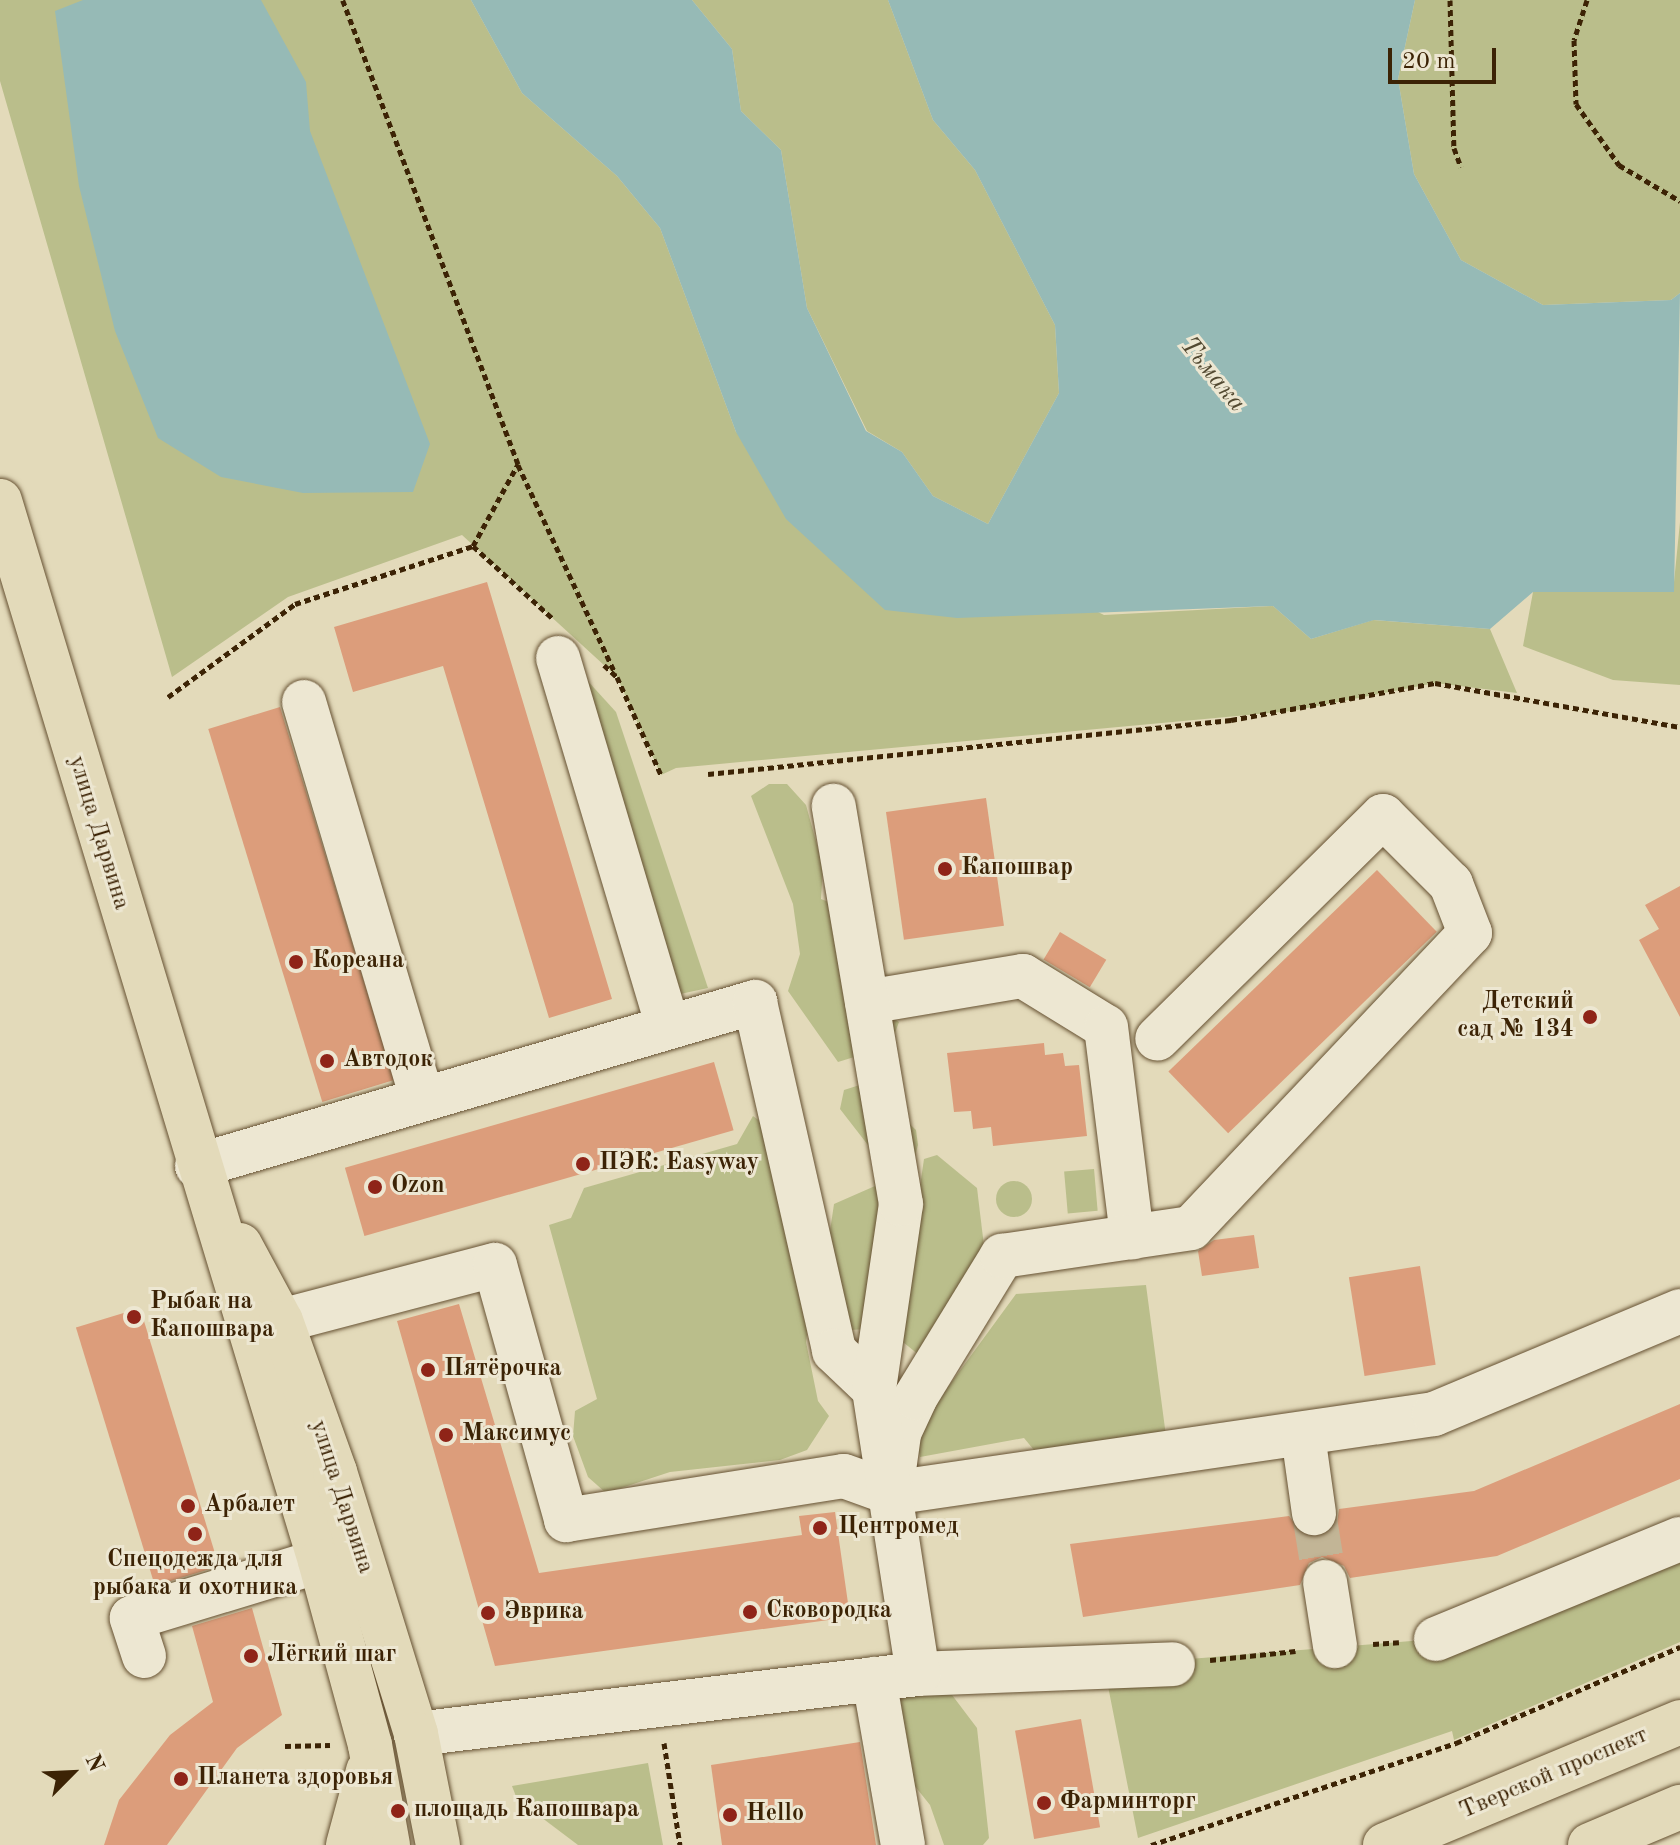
<!DOCTYPE html>
<html>
<head>
<meta charset="utf-8">
<style>
  body { margin:0 }
  #map { position:relative; width:1680px; height:1845px; overflow:hidden; background:#e3daba; font-family:"Old Standard TT",serif }
  div>[style] { position:absolute }
  .green>* { inset:0; background:#babe8b; transform-origin:0 0 }
  .round { border-radius:50% }
  .water>* { inset:0; background:#96bab6 }
  .building>* { inset:0; background:#dc9d7b; transform-origin:0 0 }
  .minor-tunnel>* { height:44px; margin-top:-22px; transform-origin:0; background:repeating-linear-gradient(90deg,#c2b596 0 44px,transparent 0 66px) }
  .path>* { height:5px; margin-top:-2.5px; transform-origin:0; background:repeating-linear-gradient(90deg,#3c2305 0 6px,transparent 0 10px) }
  .roads { filter:drop-shadow(0 0 2px #665132) drop-shadow(0 0 2px #665132) }
  .minor>* { height:44px; margin:-22px; padding:0 22px; transform-origin:22px; border-radius:22px; background:#ede7d2 }
  .major>* { height:44px; margin:-22px; padding:0 22px; transform-origin:22px; border-radius:22px; background:#e3daba }
  .dots>* { width:22px; height:22px; translate:-50% -50%; box-sizing:border-box; border:4px solid #ede7d2; border-radius:50% }
  span { translate:-50% -50%; white-space:nowrap; text-align:center; line-height:1.15; -webkit-text-stroke:6px #ede7d2; paint-order:stroke }
  .street-label { font-size:24px; color:#3c2305 }
  .poi-label { font-size:24px; color:#3c2305; font-weight:700 }
  .left { translate:0 -50%; text-align:left }
  .right { translate:-100% -50%; text-align:right }
  .water-label { font-size:26px; color:#524931; font-style:italic }
  .north { position:absolute; left:32px; top:1733px; width:80px; height:80px; -webkit-text-stroke:6px #ede7d2; paint-order:stroke; rotate:66deg; font-size:22px; font-weight:700; line-height:32px; text-align:center; color:#3c2305 }
  .north::after { content:''; display:block; margin:auto; width:28px; height:36px; background:#3c2305; clip-path:polygon(50% 0,100% 100%,50% 72%,0 100%) }
  .scale { position:absolute; left:1388px; top:48px; width:108px; height:36px; box-sizing:border-box; border:4px solid #3c2305; border-top:0; padding-left:10px; font-size:24px; line-height:28px; white-space:nowrap; color:#3c2305; -webkit-text-stroke:6px #ede7d2; paint-order:stroke }
</style>
</head>
<body>
<div id="map">
  <div class="green">
    <div style="clip-path:polygon(0 0,471px 0,522px 93px,617px 176px,660px 228px,736px 432px,1104px 615px,1273px 606px,1311px 639px,1373px 620px,1490px 629px,1517px 693px,1435px 683px,1292px 711px,676px 768px,661px 775px,617px 677px,462px 535px,288px 597px,172px 677px,0 81px)"></div>
    <div style="clip-path:polygon(692px 0,888px 0,933px 120px,975px 170px,1055px 325px,1059px 393px,988px 524px,933px 496px,902px 452px,867px 431px,807px 308px,781px 150px,741px 111px,732px 49px)"></div>
    <div style="clip-path:polygon(1415px 0,1680px 0,1680px 293px,1671px 300px,1543px 305px,1461px 260px,1414px 174px,1398px 79px)"></div>
    <div style="clip-path:polygon(1680px 522px,1680px 685px,1613px 680px,1523px 646px,1533px 592px,1673px 592px)"></div>
    <div style="clip-path:polygon(585px 678px,616px 712px,708px 988px,671px 996px)"></div>
    <div style="clip-path:polygon(769px 784px,787px 784px,806px 805px,823px 867px,821px 899px,841px 907px,853px 993px,844px 1000px,852px 1010px,876px 1007px,899px 1022px,890px 1046px,838px 1062px,788px 991px,800px 954px,793px 904px,751px 796px)"></div>
    <div style="clip-path:polygon(866px 1083px,916px 1130px,918px 1145px,869px 1329px,849px 1330px,826px 1258px,834px 1204px,875px 1186px,871px 1149px,840px 1109px,844px 1090px)"></div>
    <div style="clip-path:polygon(753px 1116px,773px 1131px,810px 1314px,806px 1342px,818px 1401px,829px 1416px,807px 1450px,780px 1460px,670px 1472px,606px 1493px,588px 1477px,573px 1436px,575px 1411px,597px 1399px,549px 1225px,571px 1218px,584px 1188px,737px 1144px)"></div>
    <div style="clip-path:polygon(937px 1155px,977px 1188px,984px 1246px,919px 1355px,898px 1338px,924px 1159px)"></div>
    <div style="left:1094px;top:1169px;width:42px;height:30px;rotate:85deg"></div>
    <div class="round" style="left:996px;top:1181px;width:36px;height:36px"></div>
    <div style="clip-path:polygon(1146px 1285px,1166px 1436px,1038px 1455px,1024px 1438px,920px 1457px,915px 1432px,1016px 1294px)"></div>
    <div style="clip-path:polygon(1680px 1539px,1680px 1642px,1454px 1740px,1452px 1731px,1138px 1838px,1104px 1666px,1436px 1639px)"></div>
    <div style="clip-path:polygon(949px 1691px,977px 1728px,989px 1838px,983px 1845px,944px 1845px,930px 1805px,910px 1780px,900px 1742px,900px 1697px)"></div>
    <div style="clip-path:polygon(648px 1763px,663px 1845px,578px 1845px,517px 1799px,512px 1786px)"></div>
  </div>
  <div class="water">
    <div style="clip-path:polygon(83px 0,261px 0,306px 82px,310px 131px,430px 444px,413px 492px,303px 493px,221px 477px,158px 438px,115px 331px,79px 186px,55px 11px)"></div>
    <div style="clip-path:polygon(471px 0,692px 0,732px 49px,741px 111px,781px 150px,807px 308px,866px 431px,902px 452px,933px 496px,988px 524px,1059px 393px,1055px 325px,975px 170px,933px 120px,888px 0,1415px 0,1398px 79px,1414px 174px,1461px 260px,1543px 305px,1671px 300px,1680px 293px,1674px 592px,1533px 592px,1490px 629px,1374px 620px,1311px 639px,1273px 606px,957px 618px,885px 610px,786px 519px,736px 432px,660px 228px,617px 176px,522px 93px)"></div>
  </div>
  <div class="building">
    <div style="clip-path:polygon(487px 582px,612px 999px,549px 1018px,443px 666px,353px 692px,334px 627px)"></div>
    <div style="left:280px;top:707px;width:390px;height:75px;rotate:73deg"></div>
    <div style="left:986px;top:798px;width:129px;height:101px;rotate:82deg"></div>
    <div style="left:1377px;top:870px;width:86px;height:290px;rotate:46deg"></div>
    <div style="clip-path:polygon(1680px 886px,1680px 1017px,1639px 940px,1659px 929px,1645px 905px)"></div>
    <div style="left:1060px;top:932px;width:54px;height:32px;rotate:31deg"></div>
    <div style="clip-path:polygon(1044px 1043px,1045px 1055px,1063px 1053px,1065px 1066px,1079px 1065px,1087px 1136px,993px 1146px,991px 1127px,973px 1129px,971px 1111px,954px 1112px,947px 1053px)"></div>
    <div style="left:714px;top:1062px;width:71px;height:384px;rotate:74deg"></div>
    <div style="clip-path:polygon(1254px 1235px,1259px 1268px,1202px 1276px,1198px 1251px,1214px 1240px)"></div>
    <div style="left:1420px;top:1266px;width:100px;height:72px;rotate:81deg"></div>
    <div style="clip-path:polygon(459px 1304px,539px 1573px,802px 1535px,799px 1516px,835px 1512px,850px 1617px,495px 1666px,397px 1321px)"></div>
    <div style="left:140px;top:1308px;width:270px;height:67px;rotate:73deg"></div>
    <div style="clip-path:polygon(1680px 1404px,1680px 1479px,1497px 1556px,1350px 1578px,1344px 1566px,1322px 1557px,1309px 1563px,1300px 1585px,1083px 1617px,1070px 1544px,1289px 1516px,1304px 1536px,1318px 1538px,1337px 1523px,1339px 1509px,1474px 1491px)"></div>
    <div style="clip-path:polygon(252px 1608px,282px 1715px,237px 1748px,167px 1845px,104px 1845px,119px 1800px,170px 1735px,213px 1702px,192px 1626px)"></div>
    <div style="left:1081px;top:1719px;width:110px;height:67px;rotate:80deg"></div>
    <div style="clip-path:polygon(860px 1742px,876px 1845px,722px 1845px,711px 1765px)"></div>
  </div>
  <div class="minor-tunnel">
    <div style="left:1314px;top:1513px;width:70px;rotate:80.9deg"></div>
  </div>
  <div class="path">
    <div style="left:1450px;top:0;width:148px;rotate:88.5deg"></div>
    <div style="left:1454px;top:148px;width:20px;rotate:70deg"></div>
    <div style="left:1587px;top:0;width:42px;rotate:108deg"></div>
    <div style="left:1574px;top:40px;width:64px;rotate:88.2deg"></div>
    <div style="left:1576px;top:104px;width:75px;rotate:54.8deg"></div>
    <div style="left:1619px;top:165px;width:71px;rotate:30.5deg"></div>
    <div style="left:518px;top:465px;width:230px;rotate:65deg"></div>
    <div style="left:473px;top:546px;width:107px;rotate:42.3deg"></div>
    <div style="left:604px;top:665px;width:18px;rotate:43deg"></div>
    <div style="left:617px;top:677px;width:107px;rotate:65.8deg"></div>
    <div style="left:168px;top:697px;width:157px;rotate:-36.2deg"></div>
    <div style="left:295px;top:604px;width:187px;rotate:-18deg"></div>
    <div style="left:473px;top:546px;width:94px;rotate:-61.2deg"></div>
    <div style="left:518px;top:464px;width:496px;rotate:-110.7deg"></div>
    <div style="left:708px;top:774px;width:526px;rotate:-5.89deg"></div>
    <div style="left:1231px;top:720px;width:207px;rotate:-10.3deg"></div>
    <div style="left:1435px;top:683px;width:249px;rotate:10.2deg"></div>
    <div style="left:1373px;top:1644px;width:26px;rotate:-4deg"></div>
    <div style="left:1210px;top:1660px;width:86px;rotate:-6deg"></div>
    <div style="left:664px;top:1743px;width:103px;rotate:81.1deg"></div>
    <div style="left:285px;top:1746px;width:45px;rotate:-1.3deg"></div>
    <div style="left:1151px;top:1845px;width:322px;rotate:-18.5deg"></div>
    <div style="left:1456px;top:1743px;width:244px;rotate:-23.2deg"></div>
  </div>
  <div class="roads">
    <div class="minor">
      <div style="left:558px;top:658px;width:385px;rotate:73.4deg"></div>
      <div style="left:304px;top:702px;width:413px;rotate:73.4deg"></div>
      <div style="left:867px;top:1002px;width:158px;rotate:-9.5deg"></div>
      <div style="left:1023px;top:976px;width:97px;rotate:31.6deg"></div>
      <div style="left:1106px;top:1027px;width:212px;rotate:82.9deg"></div>
      <div style="left:197px;top:1166px;width:582px;rotate:-16.38deg"></div>
      <div style="left:755px;top:1002px;width:358px;rotate:77.2deg"></div>
      <div style="left:834px;top:1351px;width:55px;rotate:43.5deg"></div>
      <div style="left:281px;top:1321px;width:221px;rotate:-14.7deg"></div>
      <div style="left:495px;top:1265px;width:265px;rotate:74.4deg"></div>
      <div style="left:566px;top:1520px;width:281px;rotate:-9deg"></div>
      <div style="left:844px;top:1476px;width:50px;rotate:19.9deg"></div>
      <div style="left:891px;top:1493px;width:549px;rotate:-8.28deg"></div>
      <div style="left:1434px;top:1414px;width:267px;rotate:-22.7deg"></div>
      <div style="left:1303px;top:1435px;width:79px;rotate:82deg"></div>
      <div style="left:894px;top:1470px;width:37px;rotate:-82deg"></div>
      <div style="left:899px;top:1433px;width:38px;rotate:-65deg"></div>
      <div style="left:915px;top:1398px;width:167px;rotate:-58.5deg"></div>
      <div style="left:1002px;top:1256px;width:191px;rotate:-8.4deg"></div>
      <div style="left:1191px;top:1228px;width:406px;rotate:-46.6deg"></div>
      <div style="left:1470px;top:933px;width:53px;rotate:-111.2deg"></div>
      <div style="left:1451px;top:884px;width:96px;rotate:-135deg"></div>
      <div style="left:1383px;top:816px;width:317px;rotate:135.4deg"></div>
      <div style="left:1325px;top:1582px;width:65px;rotate:81.1deg"></div>
      <div style="left:1436px;top:1639px;width:264px;rotate:-22.3deg"></div>
      <div style="left:144px;top:1656px;width:40px;rotate:-108deg"></div>
      <div style="left:132px;top:1618px;width:196px;rotate:-16.9deg"></div>
      <div style="left:918px;top:1674px;width:255px;rotate:-2.2deg"></div>
      <div style="left:874px;top:1679px;width:169px;rotate:80.1deg"></div>
      <div style="left:416px;top:1734px;width:506px;rotate:-6.82deg"></div>
      <div style="left:918px;top:1674px;width:288px;rotate:-98.8deg"></div>
      <div style="left:874px;top:1389px;width:187px;rotate:-81.7deg"></div>
      <div style="left:901px;top:1204px;width:404px;rotate:-99.6deg"></div>
    </div>
    <div class="major">
      <div style="left:0;top:501px;width:1107px;rotate:73.2deg"></div>
      <div style="left:320px;top:1561px;width:191px;rotate:74.8deg"></div>
      <div style="left:370px;top:1745px;width:102px;rotate:79.8deg"></div>
      <div style="left:240px;top:1245px;width:86px;rotate:61.7deg"></div>
      <div style="left:281px;top:1321px;width:160px;rotate:70.3deg"></div>
      <div style="left:335px;top:1472px;width:274px;rotate:72.8deg"></div>
      <div style="left:416px;top:1734px;width:113px;rotate:78.8deg"></div>
      <div style="left:348px;top:1845px;width:77px;rotate:-74.9deg"></div>
      <div style="left:1385px;top:1845px;width:320px;rotate:-22.6deg"></div>
      <div style="left:1590px;top:1845px;width:98px;rotate:-22.9deg"></div>
    </div>
  </div>
  <div class="dots">
    <div style="left:945px;top:869px;background:#8f2418"></div>
    <div style="left:296px;top:962px;background:#8f2418"></div>
    <div style="left:1590px;top:1017px;background:#8f2418"></div>
    <div style="left:327px;top:1061px;background:#8f2418"></div>
    <div style="left:583px;top:1164px;background:#8f2418"></div>
    <div style="left:375px;top:1187px;background:#8f2418"></div>
    <div style="left:134px;top:1317px;background:#8f2418"></div>
    <div style="left:428px;top:1370px;background:#8f2418"></div>
    <div style="left:446px;top:1435px;background:#8f2418"></div>
    <div style="left:188px;top:1506px;background:#8f2418"></div>
    <div style="left:820px;top:1528px;background:#8f2418"></div>
    <div style="left:195px;top:1534px;background:#8f2418"></div>
    <div style="left:750px;top:1612px;background:#8f2418"></div>
    <div style="left:488px;top:1613px;background:#8f2418"></div>
    <div style="left:251px;top:1656px;background:#8f2418"></div>
    <div style="left:181px;top:1779px;background:#8f2418"></div>
    <div style="left:1044px;top:1803px;background:#8f2418"></div>
    <div style="left:398px;top:1811px;background:#8f2418"></div>
    <div style="left:730px;top:1815px;background:#8f2418"></div>
  </div>
  <div class="street-label">
    <span style="left:98px;top:833px;rotate:73deg">улица Дарвина</span>
    <span style="left:341px;top:1497px;rotate:72deg">улица Дарвина</span>
    <span style="left:1554px;top:1774px;rotate:-23deg">Тверской проспект</span>
  </div>
  <div class="poi-label">
    <span class="left" style="left:961px;top:869px">Капошвар</span>
    <span class="left" style="left:312px;top:962px">Кореана</span>
    <span class="right" style="left:1574px;top:1017px">Детский<br>сад № 134</span>
    <span class="left" style="left:343px;top:1061px">Автодок</span>
    <span class="left" style="left:599px;top:1164px">ПЭК: Easyway</span>
    <span class="left" style="left:391px;top:1187px">Ozon</span>
    <span class="left" style="left:150px;top:1317px">Рыбак на<br>Капошвара</span>
    <span class="left" style="left:444px;top:1370px">Пятёрочка</span>
    <span class="left" style="left:462px;top:1435px">Максимус</span>
    <span class="left" style="left:204px;top:1506px">Арбалет</span>
    <span class="left" style="left:838px;top:1528px">Центромед</span>
    <span style="left:195px;top:1575px">Спецодежда для<br>рыбака и охотника</span>
    <span class="left" style="left:766px;top:1612px">Сковородка</span>
    <span class="left" style="left:504px;top:1613px">Эврика</span>
    <span class="left" style="left:267px;top:1656px">Лёгкий шаг</span>
    <span class="left" style="left:197px;top:1779px">Планета здоровья</span>
    <span class="left" style="left:1060px;top:1803px">Фарминторг</span>
    <span class="left" style="left:414px;top:1811px">площадь Капошвара</span>
    <span class="left" style="left:746px;top:1815px">Hello</span>
  </div>
  <div class="water-label">
    <span style="left:1212px;top:375px;rotate:51deg">Тьмака</span>
  </div>
  <div class="north">N</div>
  <div class="scale">20 m</div>
</div>
</body>
</html>
